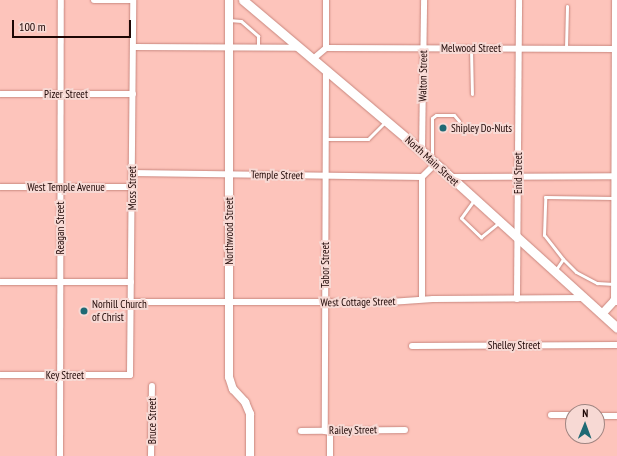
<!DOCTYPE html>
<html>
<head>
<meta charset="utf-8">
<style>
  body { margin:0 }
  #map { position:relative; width:617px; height:456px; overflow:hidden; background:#fdc4bb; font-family:"PT Sans Narrow",sans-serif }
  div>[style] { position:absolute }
  .roads { filter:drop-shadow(0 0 1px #c9867d) drop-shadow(0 0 1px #c9867d) }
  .service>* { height:3px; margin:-1.5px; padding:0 1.5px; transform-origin:1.5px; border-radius:1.5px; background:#fff }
  .minor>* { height:6px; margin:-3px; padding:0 3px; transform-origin:3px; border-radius:3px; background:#fff }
  .tertiary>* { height:8px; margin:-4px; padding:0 4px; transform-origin:4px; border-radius:4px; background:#fff }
  .secondary>* { height:9px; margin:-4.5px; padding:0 4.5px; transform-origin:4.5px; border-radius:4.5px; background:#fff }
  .dots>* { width:11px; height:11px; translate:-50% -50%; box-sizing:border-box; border:2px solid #f7d9d4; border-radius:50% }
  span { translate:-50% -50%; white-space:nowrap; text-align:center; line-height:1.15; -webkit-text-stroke:4px #f7d9d4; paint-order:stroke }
  .street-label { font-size:11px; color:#1d0604 }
  .poi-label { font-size:11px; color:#1d0604 }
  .left { translate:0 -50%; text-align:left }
  .north { position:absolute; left:565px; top:404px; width:40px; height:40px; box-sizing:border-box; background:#f7d9d4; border:1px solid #a08581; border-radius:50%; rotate:1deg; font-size:11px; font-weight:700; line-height:16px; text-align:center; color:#1d0604 }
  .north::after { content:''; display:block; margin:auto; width:14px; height:18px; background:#1f6974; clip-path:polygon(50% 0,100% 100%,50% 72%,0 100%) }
  .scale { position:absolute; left:12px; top:20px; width:119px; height:18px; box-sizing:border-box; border:2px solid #1d0604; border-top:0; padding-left:5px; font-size:12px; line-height:14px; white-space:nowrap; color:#1d0604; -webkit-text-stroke:3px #f7d9d4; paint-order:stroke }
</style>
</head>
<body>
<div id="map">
  <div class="roads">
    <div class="service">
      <div style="left:229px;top:20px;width:12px;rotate:5deg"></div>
      <div style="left:241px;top:21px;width:23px;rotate:41deg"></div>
      <div style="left:258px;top:36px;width:12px;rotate:90deg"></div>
      <div style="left:471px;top:48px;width:46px;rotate:88.8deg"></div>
      <div style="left:566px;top:48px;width:42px;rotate:-88.6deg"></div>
      <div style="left:326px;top:139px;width:42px"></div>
      <div style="left:368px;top:139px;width:24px;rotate:-45deg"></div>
      <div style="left:432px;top:157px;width:39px;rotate:-90deg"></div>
      <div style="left:432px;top:118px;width:5px;rotate:-37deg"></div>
      <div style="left:436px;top:115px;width:18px"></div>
      <div style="left:454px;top:115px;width:8px;rotate:50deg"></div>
      <div style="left:474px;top:200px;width:22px;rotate:126deg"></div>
      <div style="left:461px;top:218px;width:28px;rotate:44deg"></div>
      <div style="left:481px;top:237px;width:22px;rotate:-39deg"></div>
      <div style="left:563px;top:259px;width:18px;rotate:45deg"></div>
      <div style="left:576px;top:272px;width:24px;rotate:28deg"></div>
      <div style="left:597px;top:283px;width:17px;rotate:3deg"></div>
      <div style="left:555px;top:271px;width:14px;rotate:-56deg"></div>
      <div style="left:563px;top:259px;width:31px;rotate:-128deg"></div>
      <div style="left:544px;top:235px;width:38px;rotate:-88deg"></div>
      <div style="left:545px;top:197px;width:69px;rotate:0.8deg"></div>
    </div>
    <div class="minor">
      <div style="left:94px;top:0;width:39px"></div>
      <div style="left:133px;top:47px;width:166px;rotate:0.3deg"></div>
      <div style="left:326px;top:48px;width:291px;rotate:0.2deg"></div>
      <div style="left:313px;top:59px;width:17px;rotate:-40deg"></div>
      <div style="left:326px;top:48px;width:48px;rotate:-90deg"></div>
      <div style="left:326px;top:70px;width:361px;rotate:90.2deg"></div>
      <div style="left:325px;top:431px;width:5px;rotate:11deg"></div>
      <div style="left:330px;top:432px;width:24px;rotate:90deg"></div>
      <div style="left:0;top:94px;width:133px"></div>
      <div style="left:422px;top:151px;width:151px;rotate:-89.2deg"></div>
      <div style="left:132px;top:173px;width:290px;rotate:0.8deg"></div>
      <div style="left:450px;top:177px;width:167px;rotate:-0.3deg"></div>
      <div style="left:0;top:187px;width:132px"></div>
      <div style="left:0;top:282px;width:131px"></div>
      <div style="left:422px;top:299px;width:122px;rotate:-90deg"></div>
      <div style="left:422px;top:177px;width:18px;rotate:-45deg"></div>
      <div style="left:517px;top:299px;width:299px;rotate:-89.6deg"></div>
      <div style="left:614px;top:301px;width:301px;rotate:-89.8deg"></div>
      <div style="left:131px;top:302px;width:259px"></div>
      <div style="left:390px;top:302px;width:43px;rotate:-4deg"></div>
      <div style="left:433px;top:299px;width:151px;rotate:-0.4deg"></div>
      <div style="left:412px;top:346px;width:205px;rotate:-0.3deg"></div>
      <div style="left:0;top:375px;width:130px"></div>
      <div style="left:130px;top:375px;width:375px;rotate:-89.5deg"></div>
      <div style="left:551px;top:415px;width:22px"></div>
      <div style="left:597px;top:416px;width:20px"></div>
      <div style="left:301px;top:431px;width:104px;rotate:-0.6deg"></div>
      <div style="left:60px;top:456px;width:456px;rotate:-89.9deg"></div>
      <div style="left:151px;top:456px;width:70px;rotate:-89.2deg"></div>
    </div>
    <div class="tertiary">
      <div style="left:229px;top:0;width:377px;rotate:90deg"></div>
      <div style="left:229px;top:377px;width:13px;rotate:72deg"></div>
      <div style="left:233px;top:389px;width:18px;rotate:47deg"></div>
      <div style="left:245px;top:402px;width:13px;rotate:67deg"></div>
      <div style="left:250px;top:414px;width:42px;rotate:90deg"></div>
      <div style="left:602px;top:314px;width:18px;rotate:-47deg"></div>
      <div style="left:614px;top:301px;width:3px"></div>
    </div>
    <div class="secondary">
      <div style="left:243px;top:0;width:234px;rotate:40.2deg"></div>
      <div style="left:422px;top:151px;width:263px;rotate:42.2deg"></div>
    </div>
  </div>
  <div class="dots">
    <div style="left:443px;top:128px;background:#1f6974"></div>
    <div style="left:84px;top:311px;background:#1f6974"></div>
  </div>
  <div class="street-label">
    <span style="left:471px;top:48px">Melwood Street</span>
    <span style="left:423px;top:76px;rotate:-89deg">Walton Street</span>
    <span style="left:66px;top:94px">Pizer Street</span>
    <span style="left:432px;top:161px;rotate:42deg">North Main Street</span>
    <span style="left:518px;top:173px;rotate:-90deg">Enid Street</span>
    <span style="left:277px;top:175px;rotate:1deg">Temple Street</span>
    <span style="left:66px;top:187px">West Temple Avenue</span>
    <span style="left:132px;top:188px;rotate:-90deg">Moss Street</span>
    <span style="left:60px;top:228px;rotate:-90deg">Reagan Street</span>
    <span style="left:229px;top:231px;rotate:-90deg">Northwood Street</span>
    <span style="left:325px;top:265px;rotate:-90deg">Tabor Street</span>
    <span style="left:358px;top:302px;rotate:-1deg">West Cottage Street</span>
    <span style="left:514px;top:345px">Shelley Street</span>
    <span style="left:65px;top:375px">Key Street</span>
    <span style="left:152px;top:421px;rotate:-90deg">Bruce Street</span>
    <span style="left:353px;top:430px;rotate:-1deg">Railey Street</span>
  </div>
  <div class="poi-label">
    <span class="left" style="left:451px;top:128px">Shipley Do-Nuts</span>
    <span class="left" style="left:92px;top:311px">Norhill Church<br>of Christ</span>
  </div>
  <div class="north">N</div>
  <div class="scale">100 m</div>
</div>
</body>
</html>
